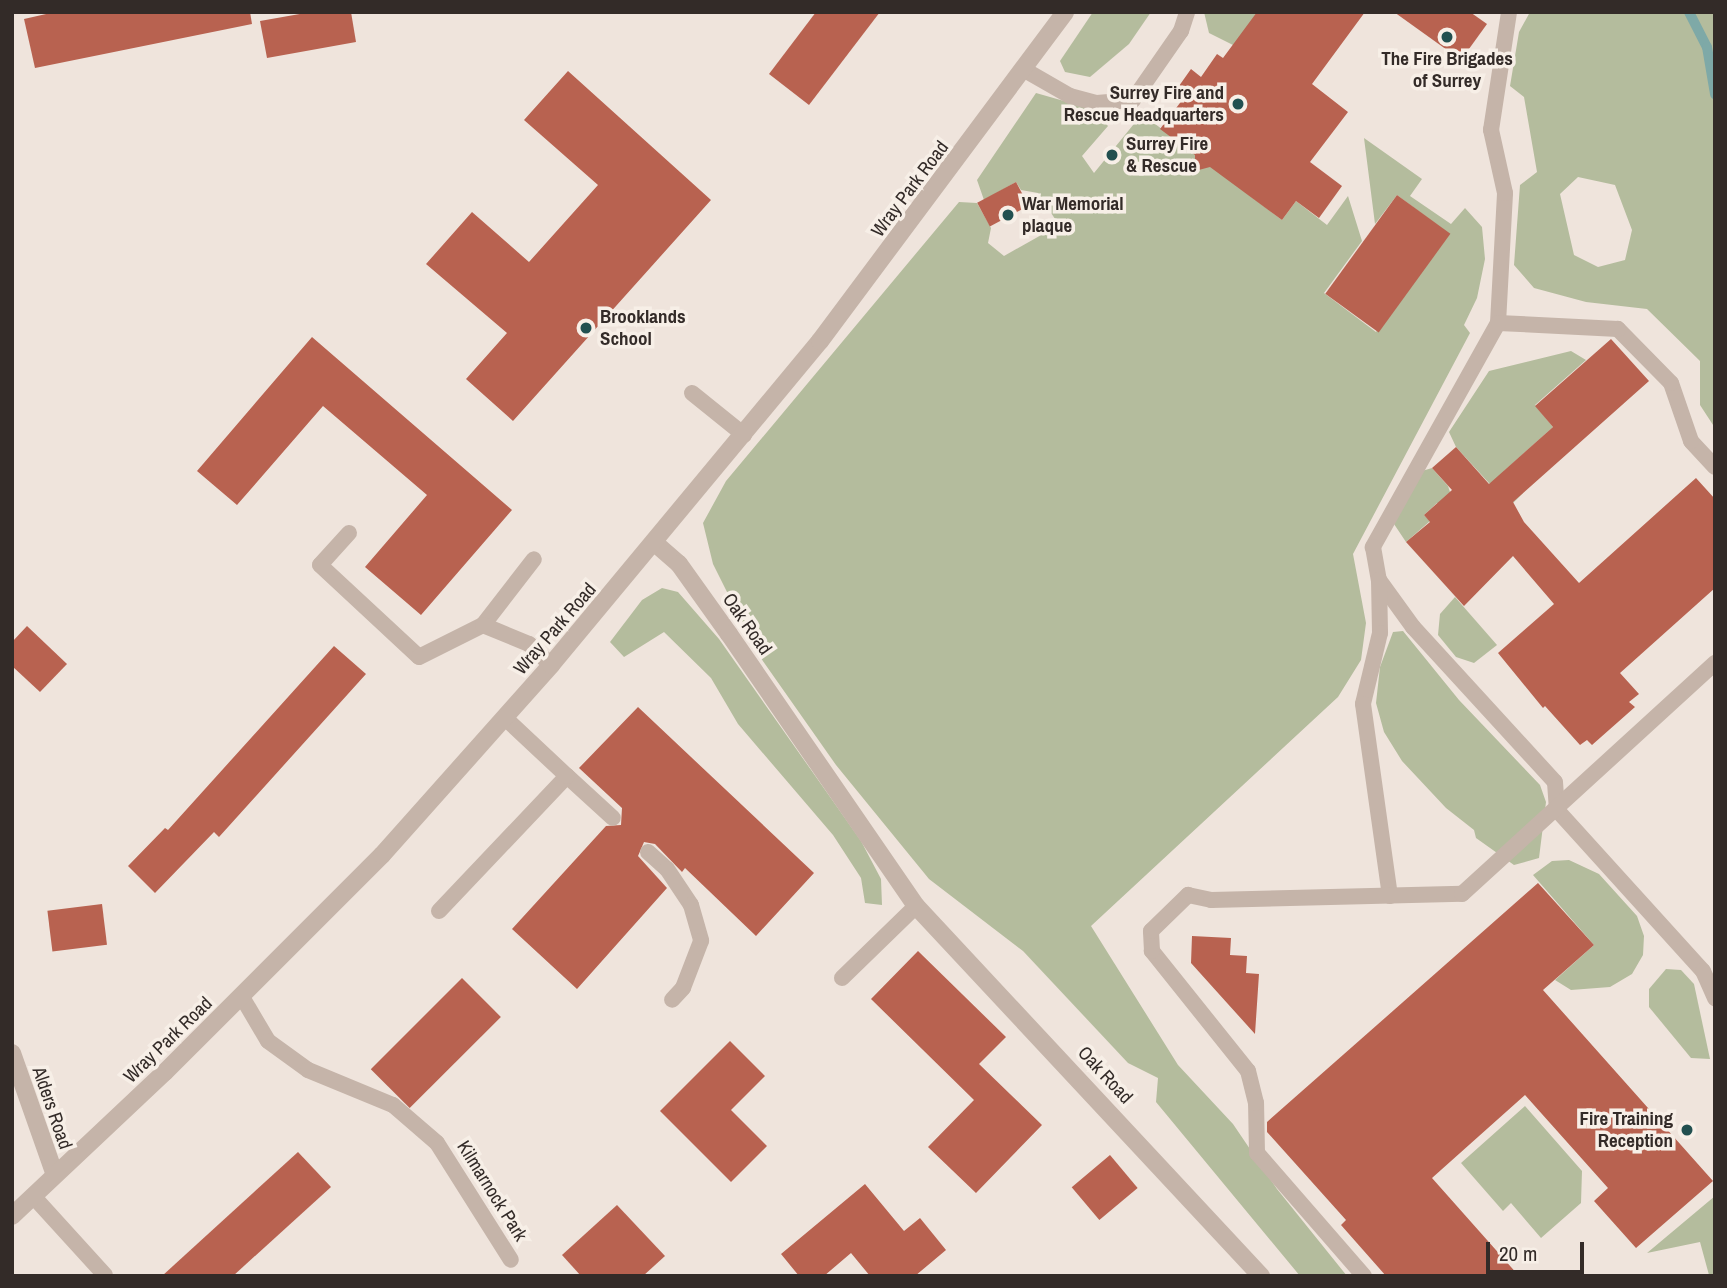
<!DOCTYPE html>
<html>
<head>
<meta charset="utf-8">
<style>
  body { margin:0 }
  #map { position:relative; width:1727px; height:1288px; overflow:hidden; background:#efe4dc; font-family:"Archivo Narrow",sans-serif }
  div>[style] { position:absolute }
  .green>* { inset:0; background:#b4bc9d }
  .stream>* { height:10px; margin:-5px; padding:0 5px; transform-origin:5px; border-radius:5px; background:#7ea9a7 }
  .building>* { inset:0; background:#b86250; transform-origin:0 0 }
  .lane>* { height:16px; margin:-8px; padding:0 8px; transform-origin:8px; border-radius:8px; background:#c5b4a9 }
  .street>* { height:18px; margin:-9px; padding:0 9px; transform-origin:9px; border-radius:9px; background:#c5b4a9 }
  .dots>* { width:19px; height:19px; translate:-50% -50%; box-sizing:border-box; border:4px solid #f7efe7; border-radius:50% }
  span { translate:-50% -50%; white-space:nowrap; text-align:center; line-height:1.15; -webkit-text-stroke:7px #f7efe7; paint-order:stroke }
  .poi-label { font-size:19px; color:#332b28; font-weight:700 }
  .right { translate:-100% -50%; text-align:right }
  .left { translate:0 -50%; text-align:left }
  .street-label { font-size:19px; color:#332b28 }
  .frame { position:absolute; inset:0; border:14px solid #332b28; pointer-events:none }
  .scale { position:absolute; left:1486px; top:1242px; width:98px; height:32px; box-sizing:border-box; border:4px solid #332b28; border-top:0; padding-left:9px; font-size:21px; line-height:24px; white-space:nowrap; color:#332b28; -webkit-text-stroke:5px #f7efe7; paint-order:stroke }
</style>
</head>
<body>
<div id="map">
  <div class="green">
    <div style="clip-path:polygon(1093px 12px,1151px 12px,1129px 44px,1090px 77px,1065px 72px,1060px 61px)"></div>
    <div style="clip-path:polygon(1204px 12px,1257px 12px,1241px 49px,1209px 33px)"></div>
    <div style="clip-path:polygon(evenodd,1530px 12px,1715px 12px,1715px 428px,1700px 405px,1700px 361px,1647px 309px,1586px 302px,1534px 288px,1514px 265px,1520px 185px,1537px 172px,1524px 97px,1510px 86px,1519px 32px,1530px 12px,1578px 177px,1615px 185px,1632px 230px,1625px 260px,1598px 267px,1574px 255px,1560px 194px,1578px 177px)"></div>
    <div style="clip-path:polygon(1036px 93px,1092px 109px,1108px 126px,1082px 156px,1094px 173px,1142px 114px,1282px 220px,1296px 201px,1327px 225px,1348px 196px,1362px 241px,1324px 293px,1376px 332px,1449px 234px,1397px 195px,1375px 224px,1364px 138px,1422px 179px,1410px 196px,1451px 224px,1465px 208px,1482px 227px,1485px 259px,1477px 298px,1464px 325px,1470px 333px,1353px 554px,1366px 623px,1361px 660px,1338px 697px,1091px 926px,1178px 1065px,1233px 1124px,1277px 1189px,1347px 1276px,1300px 1276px,1156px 1102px,1158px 1078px,1128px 1063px,1023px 951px,929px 879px,836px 765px,758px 654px,713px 564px,703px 523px,726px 481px,959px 202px,977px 203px,991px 228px,988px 243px,1004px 256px,1059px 225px,1038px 193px,1021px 190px,1016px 182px,984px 200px,977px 180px)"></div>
    <div style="clip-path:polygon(1571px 351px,1586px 360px,1535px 405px,1553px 427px,1504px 471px,1523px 493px,1510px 506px,1456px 447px,1449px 432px,1489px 371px)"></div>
    <div style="clip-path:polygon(1432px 468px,1448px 486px,1454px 504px,1437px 503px,1424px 515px,1430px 521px,1406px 542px,1394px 524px,1422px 471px)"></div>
    <div style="clip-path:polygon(662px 588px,678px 592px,719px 639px,861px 841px,881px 879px,882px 905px,865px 903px,861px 878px,833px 835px,738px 724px,711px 678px,664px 632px,624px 657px,610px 642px,642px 600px)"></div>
    <div style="clip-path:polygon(1455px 597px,1497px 645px,1474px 663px,1456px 657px,1438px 635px,1440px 614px)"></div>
    <div style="clip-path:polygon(1403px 631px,1459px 700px,1540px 785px,1546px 802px,1539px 858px,1514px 865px,1476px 838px,1474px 830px,1446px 808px,1402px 761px,1384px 732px,1376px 703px,1380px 667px,1393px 632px)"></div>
    <div style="clip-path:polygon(1569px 860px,1599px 874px,1637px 916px,1644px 936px,1643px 955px,1632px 974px,1610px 987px,1571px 990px,1555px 980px,1594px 945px,1533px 875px,1552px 861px)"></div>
    <div style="clip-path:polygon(1666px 969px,1681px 970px,1694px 984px,1710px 1059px,1691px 1058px,1649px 1007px,1649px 989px)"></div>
    <div style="clip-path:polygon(1525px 1106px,1582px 1171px,1581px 1203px,1541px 1238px,1511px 1203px,1503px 1211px,1461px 1163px)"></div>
    <div style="clip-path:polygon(1715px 1196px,1715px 1274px,1709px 1275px,1700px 1242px,1647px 1253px)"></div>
  </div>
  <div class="stream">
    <div style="left:1689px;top:12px;width:39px;rotate:63deg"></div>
    <div style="left:1707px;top:47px;width:48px;rotate:80.3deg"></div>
  </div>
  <div class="building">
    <div style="clip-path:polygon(55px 12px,250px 12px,252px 24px,35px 68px,24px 19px)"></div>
    <div style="clip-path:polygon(311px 12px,351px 12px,356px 42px,267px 58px,260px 21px)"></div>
    <div style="clip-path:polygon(816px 12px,880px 12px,809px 105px,769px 74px)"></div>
    <div style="clip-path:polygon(1257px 12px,1365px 12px,1312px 84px,1348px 112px,1310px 162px,1342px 186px,1319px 218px,1296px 201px,1282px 220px,1210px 167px,1195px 171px,1195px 155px,1160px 129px,1183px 99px,1174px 93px,1191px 69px,1201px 77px,1217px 54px,1223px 58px)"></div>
    <div style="clip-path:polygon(1394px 12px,1470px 12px,1487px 24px,1461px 60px)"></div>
    <div style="clip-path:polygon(568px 71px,711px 200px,513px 421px,466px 379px,507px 333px,426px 264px,472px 212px,529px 262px,598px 185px,524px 120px)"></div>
    <div style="left:1016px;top:182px;width:27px;height:44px;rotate:62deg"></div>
    <div style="left:1397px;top:195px;width:66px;height:122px;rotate:36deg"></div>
    <div style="clip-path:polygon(312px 337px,512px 510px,421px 615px,365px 567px,427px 495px,323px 406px,237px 505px,197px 471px)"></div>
    <div style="clip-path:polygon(1611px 339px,1649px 381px,1513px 502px,1524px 522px,1579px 583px,1696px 478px,1715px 499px,1715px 588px,1620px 673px,1639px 694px,1629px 702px,1635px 707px,1592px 745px,1587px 740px,1580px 745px,1545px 706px,1543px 708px,1498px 653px,1554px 604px,1513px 556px,1464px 606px,1406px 542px,1430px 522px,1424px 515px,1452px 490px,1432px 468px,1456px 447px,1489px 484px,1553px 427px,1535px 406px)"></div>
    <div style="clip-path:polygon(27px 626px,67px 664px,40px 692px,12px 666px,12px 642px)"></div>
    <div style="clip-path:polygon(334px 646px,366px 674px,219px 837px,214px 832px,155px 893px,128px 866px,165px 828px,168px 830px)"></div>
    <div style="clip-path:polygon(638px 707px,814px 873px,756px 936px,685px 868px,682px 872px,655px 844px,644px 842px,638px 856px,667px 888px,577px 989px,512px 929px,606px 826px,621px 825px,622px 808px,579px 768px)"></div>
    <div style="clip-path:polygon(1538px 883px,1594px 945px,1543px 990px,1713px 1181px,1636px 1248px,1594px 1201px,1608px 1188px,1525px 1095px,1432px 1178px,1519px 1276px,1386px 1276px,1341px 1225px,1346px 1220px,1267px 1132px,1267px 1122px)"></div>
    <div style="left:102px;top:904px;width:41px;height:55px;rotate:83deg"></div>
    <div style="clip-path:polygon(1192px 936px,1231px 938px,1230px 955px,1247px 956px,1246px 973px,1259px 974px,1255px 1034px,1191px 963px)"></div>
    <div style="clip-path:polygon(918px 951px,1006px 1037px,979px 1064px,1042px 1125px,976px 1193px,928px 1147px,974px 1100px,871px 999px)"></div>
    <div style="left:462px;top:978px;width:55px;height:129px;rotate:45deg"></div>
    <div style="clip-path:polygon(730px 1041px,765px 1076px,731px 1110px,767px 1146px,731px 1182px,660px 1111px)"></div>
    <div style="clip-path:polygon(298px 1152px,331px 1187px,233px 1276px,162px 1276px)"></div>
    <div style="left:1110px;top:1155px;width:43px;height:50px;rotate:50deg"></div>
    <div style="clip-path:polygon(865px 1184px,904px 1231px,920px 1218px,946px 1250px,915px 1276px,870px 1276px,851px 1253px,824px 1276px,799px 1276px,781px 1254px)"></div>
    <div style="clip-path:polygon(617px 1205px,665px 1256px,643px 1276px,581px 1276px,562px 1255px)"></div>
  </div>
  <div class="lane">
    <div style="left:1023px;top:69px;width:54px;rotate:29.9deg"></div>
    <div style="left:1070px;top:96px;width:28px;rotate:15deg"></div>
    <div style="left:1097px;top:103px;width:36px;rotate:-5deg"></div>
    <div style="left:1133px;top:100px;width:84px;rotate:-55.2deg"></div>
    <div style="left:1181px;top:31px;width:20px;rotate:-72deg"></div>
    <div style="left:1498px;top:323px;width:130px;rotate:-86.9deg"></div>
    <div style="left:1505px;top:193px;width:65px;rotate:-102.5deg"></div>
    <div style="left:1491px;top:130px;width:119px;rotate:-81.3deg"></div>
    <div style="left:692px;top:393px;width:67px;rotate:38.9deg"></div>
    <div style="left:1715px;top:467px;width:35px;rotate:-133deg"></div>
    <div style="left:1691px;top:441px;width:61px;rotate:-109deg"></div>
    <div style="left:1671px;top:383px;width:76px;rotate:-134.5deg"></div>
    <div style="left:1618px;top:329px;width:120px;rotate:-177.1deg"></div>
    <div style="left:1498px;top:323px;width:257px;rotate:119.2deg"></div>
    <div style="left:1373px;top:547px;width:34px;rotate:80deg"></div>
    <div style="left:1379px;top:580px;width:58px;rotate:54.1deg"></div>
    <div style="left:1413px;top:627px;width:210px;rotate:47.5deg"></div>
    <div style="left:1555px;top:782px;width:28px;rotate:86deg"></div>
    <div style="left:1557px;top:810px;width:217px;rotate:47.8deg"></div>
    <div style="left:1703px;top:971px;width:30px;rotate:66deg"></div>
    <div style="left:349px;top:533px;width:43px;rotate:132.2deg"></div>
    <div style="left:320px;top:565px;width:135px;rotate:42.9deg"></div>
    <div style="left:419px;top:657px;width:72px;rotate:-26.6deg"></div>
    <div style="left:483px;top:625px;width:83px;rotate:-52.3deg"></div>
    <div style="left:1379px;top:580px;width:53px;rotate:88.9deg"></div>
    <div style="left:1380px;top:633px;width:73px;rotate:103.5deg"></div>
    <div style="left:1363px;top:704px;width:194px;rotate:82deg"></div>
    <div style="left:483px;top:625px;width:50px;rotate:22.4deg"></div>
    <div style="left:529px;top:644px;width:30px;rotate:44deg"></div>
    <div style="left:567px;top:776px;width:62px;rotate:42.4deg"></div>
    <div style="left:648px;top:852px;width:25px;rotate:42deg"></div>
    <div style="left:667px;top:869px;width:43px;rotate:56.3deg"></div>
    <div style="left:691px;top:905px;width:37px;rotate:74deg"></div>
    <div style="left:701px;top:941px;width:50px;rotate:111deg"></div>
    <div style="left:683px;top:988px;width:16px;rotate:133deg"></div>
    <div style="left:439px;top:911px;width:186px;rotate:-46.5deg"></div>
    <div style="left:567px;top:776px;width:85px;rotate:-136.9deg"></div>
    <div style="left:842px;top:978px;width:103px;rotate:-44.2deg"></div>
    <div style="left:242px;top:997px;width:51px;rotate:59.4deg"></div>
    <div style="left:268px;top:1041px;width:49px;rotate:35.9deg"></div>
    <div style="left:308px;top:1070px;width:92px;rotate:22.4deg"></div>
    <div style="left:393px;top:1105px;width:58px;rotate:40.8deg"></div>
    <div style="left:437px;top:1143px;width:138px;rotate:57.7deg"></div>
    <div style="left:33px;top:1196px;width:107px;rotate:47.7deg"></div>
    <div style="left:1364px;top:1276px;width:163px;rotate:-131deg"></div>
    <div style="left:1257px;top:1153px;width:50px;rotate:-91.1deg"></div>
    <div style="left:1256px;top:1103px;width:33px;rotate:-104deg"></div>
    <div style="left:1248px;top:1071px;width:154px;rotate:-128.7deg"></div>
    <div style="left:1152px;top:951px;width:20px;rotate:-93deg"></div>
    <div style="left:1151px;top:931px;width:52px;rotate:-44.2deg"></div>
    <div style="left:1188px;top:895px;width:24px;rotate:12deg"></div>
    <div style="left:1211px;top:900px;width:251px;rotate:-1.4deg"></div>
    <div style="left:1462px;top:894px;width:343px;rotate:-42.4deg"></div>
  </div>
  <div class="street">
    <div style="left:656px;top:544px;width:30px;rotate:41deg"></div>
    <div style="left:679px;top:564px;width:86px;rotate:54.5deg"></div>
    <div style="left:729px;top:634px;width:330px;rotate:55.5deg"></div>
    <div style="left:916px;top:906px;width:506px;rotate:47deg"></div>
    <div style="left:12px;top:1053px;width:129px;rotate:70.6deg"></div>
    <div style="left:12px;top:1216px;width:210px;rotate:-43.3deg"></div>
    <div style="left:165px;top:1072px;width:307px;rotate:-45deg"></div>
    <div style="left:382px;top:855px;width:254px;rotate:-48.3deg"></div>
    <div style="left:551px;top:665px;width:421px;rotate:-50.3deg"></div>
    <div style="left:820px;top:341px;width:410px;rotate:-53.3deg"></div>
  </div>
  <div class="dots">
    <div style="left:1447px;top:37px;background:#225050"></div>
    <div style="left:1238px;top:104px;background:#225050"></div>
    <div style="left:1112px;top:155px;background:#225050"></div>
    <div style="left:1008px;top:215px;background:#225050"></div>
    <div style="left:586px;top:328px;background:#225050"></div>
    <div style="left:1687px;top:1130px;background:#225050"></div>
  </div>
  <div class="poi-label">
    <span style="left:1447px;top:70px">The Fire Brigades<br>of Surrey</span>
    <span class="right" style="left:1224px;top:104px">Surrey Fire and<br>Rescue Headquarters</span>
    <span class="left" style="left:1126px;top:155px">Surrey Fire<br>&amp; Rescue</span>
    <span class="left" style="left:1022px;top:215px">War Memorial<br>plaque</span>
    <span class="left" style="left:600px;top:328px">Brooklands<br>School</span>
    <span class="right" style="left:1673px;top:1130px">Fire Training<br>Reception</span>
  </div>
  <div class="street-label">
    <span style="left:910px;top:189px;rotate:-53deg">Wray Park Road</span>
    <span style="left:747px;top:624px;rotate:55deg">Oak Road</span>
    <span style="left:555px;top:629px;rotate:-49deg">Wray Park Road</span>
    <span style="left:168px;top:1040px;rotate:-44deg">Wray Park Road</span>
    <span style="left:1105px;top:1075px;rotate:47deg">Oak Road</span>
    <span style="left:52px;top:1108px;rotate:71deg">Alders Road</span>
    <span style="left:492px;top:1191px;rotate:58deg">Kilmarnock Park</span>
  </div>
  <div class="frame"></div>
  <div class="scale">20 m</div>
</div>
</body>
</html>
